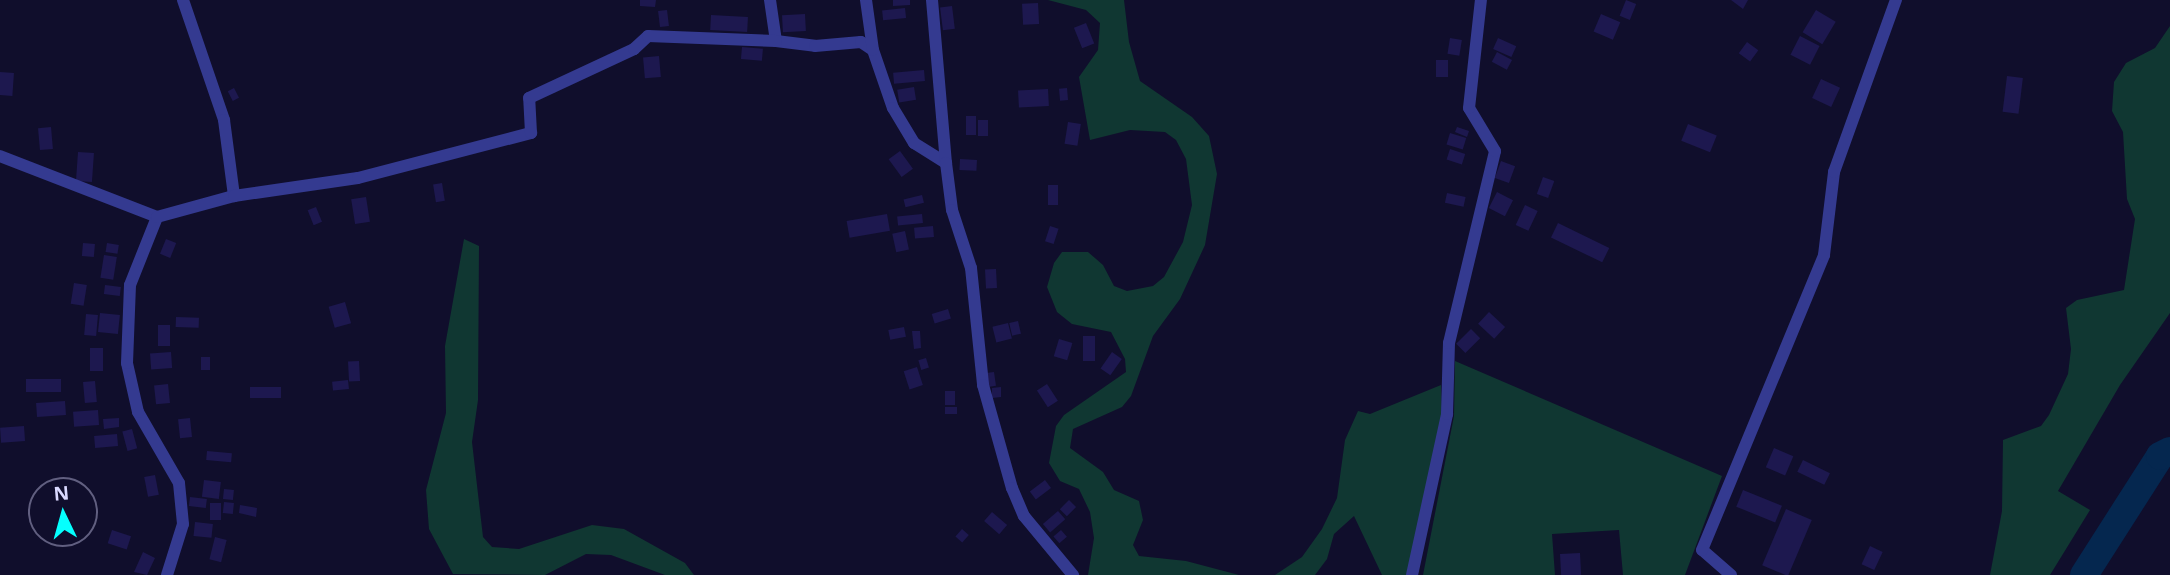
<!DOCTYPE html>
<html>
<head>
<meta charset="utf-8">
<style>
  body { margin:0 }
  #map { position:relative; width:2170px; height:575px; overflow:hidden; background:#100e2c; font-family:"Open Sans",sans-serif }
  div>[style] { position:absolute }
  .green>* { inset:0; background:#103732 }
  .river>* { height:28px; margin:-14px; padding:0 14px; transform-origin:14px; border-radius:14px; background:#05274f }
  .building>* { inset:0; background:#1d184f; transform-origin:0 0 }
  .street>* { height:12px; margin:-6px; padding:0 6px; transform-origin:6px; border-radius:6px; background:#343a90 }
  span { translate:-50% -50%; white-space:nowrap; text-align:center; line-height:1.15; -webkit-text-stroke:7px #100e2c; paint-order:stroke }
  .north { position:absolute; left:28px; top:477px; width:70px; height:70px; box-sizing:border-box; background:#100e2c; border:2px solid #615f80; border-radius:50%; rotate:355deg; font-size:19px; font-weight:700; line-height:28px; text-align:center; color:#dad9ff }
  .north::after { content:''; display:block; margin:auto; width:24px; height:32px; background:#05fffe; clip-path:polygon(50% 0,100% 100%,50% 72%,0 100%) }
</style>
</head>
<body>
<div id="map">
  <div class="green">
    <div style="clip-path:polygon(1048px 0,1124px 0,1129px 42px,1140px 81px,1192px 117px,1209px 136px,1217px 174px,1205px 245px,1180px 299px,1153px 336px,1131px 396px,1122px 407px,1073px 429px,1070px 448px,1103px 472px,1114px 490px,1139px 501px,1143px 520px,1133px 545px,1139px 556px,1186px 561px,1239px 575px,1088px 575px,1094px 538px,1090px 512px,1079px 489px,1060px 481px,1049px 463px,1056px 426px,1064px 415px,1126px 372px,1125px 359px,1111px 332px,1072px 324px,1057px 312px,1047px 287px,1054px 263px,1062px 252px,1088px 252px,1103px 265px,1114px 286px,1127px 291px,1153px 286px,1164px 277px,1183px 242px,1192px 205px,1186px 159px,1176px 140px,1165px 132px,1130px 130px,1090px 140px,1079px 77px,1098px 50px,1100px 23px,1086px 10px)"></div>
    <div style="clip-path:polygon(2170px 26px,2170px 313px,2120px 385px,2058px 491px,2090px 510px,2050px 575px,1990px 575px,2002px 511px,2003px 440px,2041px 426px,2049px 415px,2068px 374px,2071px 349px,2066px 308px,2077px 300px,2124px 290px,2135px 219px,2127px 199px,2123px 132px,2112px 111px,2114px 82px,2126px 63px,2155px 48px)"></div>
    <div style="clip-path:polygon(464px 239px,479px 246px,478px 400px,472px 442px,483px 537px,492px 547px,519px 549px,592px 525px,624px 529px,685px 563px,694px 575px,665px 575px,611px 555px,586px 554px,545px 575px,453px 574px,429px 529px,426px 490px,446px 413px,445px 346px)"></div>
    <div style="clip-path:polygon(1455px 361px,1722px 476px,1685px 575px,1623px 575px,1619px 530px,1552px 534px,1555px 575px,1423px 575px,1454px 416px)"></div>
    <div style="clip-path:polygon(1441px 385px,1442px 413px,1409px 575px,1382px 575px,1354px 516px,1334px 534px,1327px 559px,1315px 575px,1275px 575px,1302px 557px,1322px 529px,1337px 498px,1345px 440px,1358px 411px,1370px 414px)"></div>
  </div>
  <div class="river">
    <div style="left:2084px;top:575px;width:141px;rotate:-57.4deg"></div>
    <div style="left:2160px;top:456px;width:11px;rotate:-27deg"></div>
  </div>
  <div class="building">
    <div style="clip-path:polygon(640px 0,656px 0,655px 7px,640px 6px)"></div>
    <div style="clip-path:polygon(893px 0,910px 0,910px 5px,893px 6px)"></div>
    <div style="left:1626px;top:0;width:11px;height:17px;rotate:22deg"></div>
    <div style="clip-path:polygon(1731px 0,1748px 0,1743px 9px)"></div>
    <div style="left:1038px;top:3px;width:21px;height:16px;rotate:87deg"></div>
    <div style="left:952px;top:6px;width:23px;height:12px;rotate:83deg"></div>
    <div style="left:905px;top:8px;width:10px;height:23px;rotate:84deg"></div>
    <div style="left:667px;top:10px;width:16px;height:9px;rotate:83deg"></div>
    <div style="left:1816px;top:10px;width:23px;height:26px;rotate:31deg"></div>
    <div style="left:805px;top:14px;width:17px;height:23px;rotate:87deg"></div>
    <div style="left:1601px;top:14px;width:21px;height:19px;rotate:23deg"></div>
    <div style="left:711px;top:15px;width:37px;height:15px;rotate:3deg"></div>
    <div style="left:1086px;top:23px;width:22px;height:13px;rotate:68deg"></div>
    <div style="left:1800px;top:36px;width:22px;height:21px;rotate:27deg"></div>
    <div style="left:1450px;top:38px;width:12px;height:16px;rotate:9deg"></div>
    <div style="left:1498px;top:38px;width:20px;height:12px;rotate:24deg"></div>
    <div style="left:1747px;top:42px;width:14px;height:14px;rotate:36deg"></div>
    <div style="left:742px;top:47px;width:21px;height:12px;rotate:5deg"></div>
    <div style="left:1497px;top:52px;width:17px;height:11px;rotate:28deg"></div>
    <div style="left:659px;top:56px;width:21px;height:16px;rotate:85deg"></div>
    <div style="left:1436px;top:60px;width:12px;height:17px"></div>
    <div style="left:924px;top:70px;width:11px;height:31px;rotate:85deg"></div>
    <div style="left:0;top:72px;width:14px;height:23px;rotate:4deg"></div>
    <div style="left:2007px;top:76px;width:16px;height:36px;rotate:7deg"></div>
    <div style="left:1821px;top:79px;width:21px;height:21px;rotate:25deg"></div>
    <div style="left:914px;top:87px;width:13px;height:17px;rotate:81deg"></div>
    <div style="left:234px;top:88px;width:11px;height:7px;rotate:63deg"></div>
    <div style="left:1067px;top:88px;width:12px;height:8px;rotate:85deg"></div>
    <div style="left:1048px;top:89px;width:17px;height:30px;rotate:87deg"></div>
    <div style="left:966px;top:116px;width:10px;height:19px"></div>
    <div style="left:978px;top:120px;width:10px;height:16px"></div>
    <div style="left:1068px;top:122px;width:13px;height:22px;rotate:9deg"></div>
    <div style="left:1688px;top:124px;width:31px;height:18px;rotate:22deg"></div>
    <div style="left:51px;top:127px;width:22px;height:13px;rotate:85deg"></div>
    <div style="clip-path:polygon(1457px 127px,1469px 131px,1467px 137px,1455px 132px)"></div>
    <div style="left:1450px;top:133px;width:17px;height:12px;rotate:17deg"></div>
    <div style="left:1450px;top:149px;width:16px;height:11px;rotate:18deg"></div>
    <div style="left:900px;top:151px;width:22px;height:14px;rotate:54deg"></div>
    <div style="left:78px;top:152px;width:16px;height:29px;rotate:4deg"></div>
    <div style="left:960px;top:159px;width:17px;height:11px;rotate:3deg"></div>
    <div style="left:1501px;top:161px;width:15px;height:18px;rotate:20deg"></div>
    <div style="left:1543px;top:177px;width:12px;height:18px;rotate:20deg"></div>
    <div style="left:442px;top:183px;width:18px;height:9px;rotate:81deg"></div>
    <div style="left:1048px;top:185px;width:10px;height:20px"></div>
    <div style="left:1497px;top:192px;width:18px;height:18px;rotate:27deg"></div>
    <div style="left:1447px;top:193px;width:19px;height:10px;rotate:12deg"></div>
    <div style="left:922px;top:195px;width:8px;height:19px;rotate:76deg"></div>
    <div style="left:366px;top:197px;width:25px;height:15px;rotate:81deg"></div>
    <div style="left:1525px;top:205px;width:14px;height:22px;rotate:25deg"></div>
    <div style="left:316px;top:207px;width:16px;height:9px;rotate:68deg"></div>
    <div style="left:887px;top:214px;width:17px;height:41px;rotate:80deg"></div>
    <div style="left:922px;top:214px;width:9px;height:25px;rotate:84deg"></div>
    <div style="left:1558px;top:223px;width:57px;height:16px;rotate:26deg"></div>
    <div style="left:933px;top:226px;width:11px;height:19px;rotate:85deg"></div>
    <div style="left:1050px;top:226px;width:9px;height:16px;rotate:18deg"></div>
    <div style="left:905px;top:231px;width:19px;height:13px;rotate:78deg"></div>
    <div style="left:166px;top:239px;width:11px;height:16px;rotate:22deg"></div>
    <div style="left:83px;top:243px;width:12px;height:13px;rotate:5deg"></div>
    <div style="left:107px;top:243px;width:12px;height:9px;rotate:9deg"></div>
    <div style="left:104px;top:255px;width:13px;height:23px;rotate:9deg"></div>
    <div style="left:996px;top:269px;width:19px;height:11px;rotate:87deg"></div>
    <div style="left:74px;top:283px;width:13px;height:21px;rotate:9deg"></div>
    <div style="left:105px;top:285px;width:16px;height:9px;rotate:7deg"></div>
    <div style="left:345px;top:302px;width:22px;height:17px;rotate:74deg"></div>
    <div style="left:948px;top:309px;width:10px;height:17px;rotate:73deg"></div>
    <div style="left:1489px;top:312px;width:22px;height:16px;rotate:43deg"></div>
    <div style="left:100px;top:313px;width:20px;height:19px;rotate:6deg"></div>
    <div style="left:86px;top:314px;width:12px;height:21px;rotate:5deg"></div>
    <div style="left:176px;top:317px;width:23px;height:10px;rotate:2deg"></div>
    <div style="left:1018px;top:321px;width:13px;height:9px;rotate:77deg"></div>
    <div style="left:1008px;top:323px;width:16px;height:16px;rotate:76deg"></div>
    <div style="left:158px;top:325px;width:12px;height:21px"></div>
    <div style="left:904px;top:327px;width:10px;height:16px;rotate:79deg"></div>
    <div style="left:1471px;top:329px;width:13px;height:21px;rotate:45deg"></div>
    <div style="clip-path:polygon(912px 331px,920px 331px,921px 348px,914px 349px)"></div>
    <div style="left:1083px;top:336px;width:12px;height:25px"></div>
    <div style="left:1059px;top:339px;width:14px;height:18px;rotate:17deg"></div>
    <div style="left:90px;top:348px;width:13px;height:23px"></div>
    <div style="left:171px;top:352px;width:16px;height:21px;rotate:86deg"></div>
    <div style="left:1112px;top:352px;width:12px;height:20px;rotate:35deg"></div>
    <div style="left:201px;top:357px;width:9px;height:13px"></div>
    <div style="left:926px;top:358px;width:10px;height:8px;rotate:73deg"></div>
    <div style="left:359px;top:361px;width:20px;height:11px;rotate:87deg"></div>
    <div style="left:917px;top:367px;width:19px;height:14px;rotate:72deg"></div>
    <div style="left:994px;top:372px;width:14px;height:8px;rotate:82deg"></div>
    <div style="left:61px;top:379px;width:13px;height:35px;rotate:90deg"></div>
    <div style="left:348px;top:380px;width:9px;height:16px;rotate:84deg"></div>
    <div style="left:95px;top:381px;width:21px;height:12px;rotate:85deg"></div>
    <div style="left:168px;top:384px;width:19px;height:14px;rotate:84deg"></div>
    <div style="left:1047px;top:384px;width:20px;height:12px;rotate:57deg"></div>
    <div style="left:250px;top:387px;width:31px;height:11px"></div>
    <div style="clip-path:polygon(1001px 387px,1001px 397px,992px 398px,992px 388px)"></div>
    <div style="left:945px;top:391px;width:10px;height:14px"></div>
    <div style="left:65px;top:401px;width:14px;height:29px;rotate:86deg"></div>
    <div style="left:957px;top:407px;width:7px;height:12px;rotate:90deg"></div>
    <div style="left:98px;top:410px;width:15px;height:25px;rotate:86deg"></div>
    <div style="clip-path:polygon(119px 418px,119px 427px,104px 429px,103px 419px)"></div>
    <div style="left:190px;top:418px;width:19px;height:12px;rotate:84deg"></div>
    <div style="left:24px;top:426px;width:15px;height:24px;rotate:86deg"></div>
    <div style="left:132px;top:429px;width:20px;height:10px;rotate:75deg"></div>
    <div style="left:117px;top:434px;width:12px;height:23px;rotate:85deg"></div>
    <div style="left:1774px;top:448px;width:21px;height:21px;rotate:23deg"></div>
    <div style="left:207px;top:451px;width:25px;height:9px;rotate:5deg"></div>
    <div style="left:1803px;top:460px;width:30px;height:13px;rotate:26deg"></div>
    <div style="left:155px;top:475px;width:20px;height:11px;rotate:79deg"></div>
    <div style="left:204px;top:480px;width:17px;height:17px;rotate:7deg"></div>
    <div style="left:1045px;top:480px;width:10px;height:19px;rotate:53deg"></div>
    <div style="left:224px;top:489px;width:10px;height:10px;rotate:6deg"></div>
    <div style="left:1743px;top:490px;width:42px;height:18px;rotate:22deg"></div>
    <div style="left:190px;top:497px;width:17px;height:9px;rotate:7deg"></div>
    <div style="left:1069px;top:500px;width:10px;height:13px;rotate:45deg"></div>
    <div style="left:224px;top:502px;width:10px;height:11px;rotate:6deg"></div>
    <div style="left:210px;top:503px;width:11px;height:17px"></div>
    <div style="clip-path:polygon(240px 505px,257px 508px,256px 517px,239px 513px)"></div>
    <div style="left:1786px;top:509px;width:28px;height:61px;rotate:23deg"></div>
    <div style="left:1058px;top:511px;width:11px;height:20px;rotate:49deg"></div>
    <div style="left:992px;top:512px;width:20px;height:12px;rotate:41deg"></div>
    <div style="left:195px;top:522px;width:18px;height:14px;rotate:6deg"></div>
    <div style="left:962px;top:529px;width:9px;height:10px;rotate:41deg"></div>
    <div style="left:112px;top:530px;width:20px;height:14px;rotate:18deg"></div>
    <div style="left:1061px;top:530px;width:9px;height:10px;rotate:49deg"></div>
    <div style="left:215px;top:537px;width:12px;height:23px;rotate:14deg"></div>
    <div style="left:1870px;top:546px;width:14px;height:20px;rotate:25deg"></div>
    <div style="clip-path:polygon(143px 552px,155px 558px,147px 575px,134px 572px)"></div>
    <div style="left:1580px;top:553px;width:22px;height:20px;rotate:87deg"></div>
  </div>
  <div class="street">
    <div style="left:183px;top:0;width:127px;rotate:71.1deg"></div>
    <div style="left:224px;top:120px;width:77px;rotate:82.5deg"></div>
    <div style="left:770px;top:0;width:41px;rotate:81.7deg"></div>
    <div style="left:776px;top:41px;width:39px;rotate:7deg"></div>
    <div style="left:815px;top:46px;width:46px;rotate:-5deg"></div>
    <div style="left:861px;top:42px;width:14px;rotate:34deg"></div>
    <div style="left:873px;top:50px;width:61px;rotate:71deg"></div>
    <div style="left:893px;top:108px;width:41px;rotate:59deg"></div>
    <div style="left:914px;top:143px;width:38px;rotate:32deg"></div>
    <div style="left:866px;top:0;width:50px;rotate:82deg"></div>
    <div style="left:932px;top:0;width:164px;rotate:85.1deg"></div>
    <div style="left:946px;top:163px;width:47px;rotate:82.7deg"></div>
    <div style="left:952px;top:210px;width:61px;rotate:71.9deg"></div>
    <div style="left:971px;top:268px;width:118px;rotate:84.1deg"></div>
    <div style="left:983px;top:385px;width:107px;rotate:74.3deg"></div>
    <div style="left:1012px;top:488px;width:30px;rotate:67deg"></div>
    <div style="left:1024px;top:516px;width:77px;rotate:50.3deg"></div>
    <div style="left:0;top:156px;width:168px;rotate:21.2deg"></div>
    <div style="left:167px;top:575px;width:53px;rotate:-72.6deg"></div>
    <div style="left:183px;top:524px;width:41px;rotate:-95.6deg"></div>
    <div style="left:179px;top:483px;width:82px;rotate:-120deg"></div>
    <div style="left:138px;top:412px;width:50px;rotate:-102.7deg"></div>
    <div style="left:127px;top:363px;width:78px;rotate:-87.8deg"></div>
    <div style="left:130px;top:285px;width:73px;rotate:-68.3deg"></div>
    <div style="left:157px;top:217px;width:80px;rotate:-15.3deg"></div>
    <div style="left:234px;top:196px;width:125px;rotate:-8.3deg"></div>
    <div style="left:358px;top:178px;width:179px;rotate:-14.6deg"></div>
    <div style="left:531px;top:133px;width:35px;rotate:-93deg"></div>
    <div style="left:529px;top:98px;width:116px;rotate:-25deg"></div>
    <div style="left:634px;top:49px;width:19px;rotate:-43deg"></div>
    <div style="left:648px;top:36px;width:128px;rotate:2.2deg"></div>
    <div style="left:1412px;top:575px;width:165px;rotate:-77.7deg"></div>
    <div style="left:1447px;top:414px;width:71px;rotate:-88.4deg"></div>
    <div style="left:1449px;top:343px;width:197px;rotate:-76.5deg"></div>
    <div style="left:1495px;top:151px;width:50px;rotate:-121.2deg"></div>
    <div style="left:1469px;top:108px;width:109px;rotate:-83.7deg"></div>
    <div style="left:1731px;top:575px;width:38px;rotate:-139deg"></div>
    <div style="left:1702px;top:550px;width:319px;rotate:-67.5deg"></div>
    <div style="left:1824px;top:255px;width:84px;rotate:-83.1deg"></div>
    <div style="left:1834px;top:172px;width:183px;rotate:-70.2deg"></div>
  </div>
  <div class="north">N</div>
</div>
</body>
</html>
